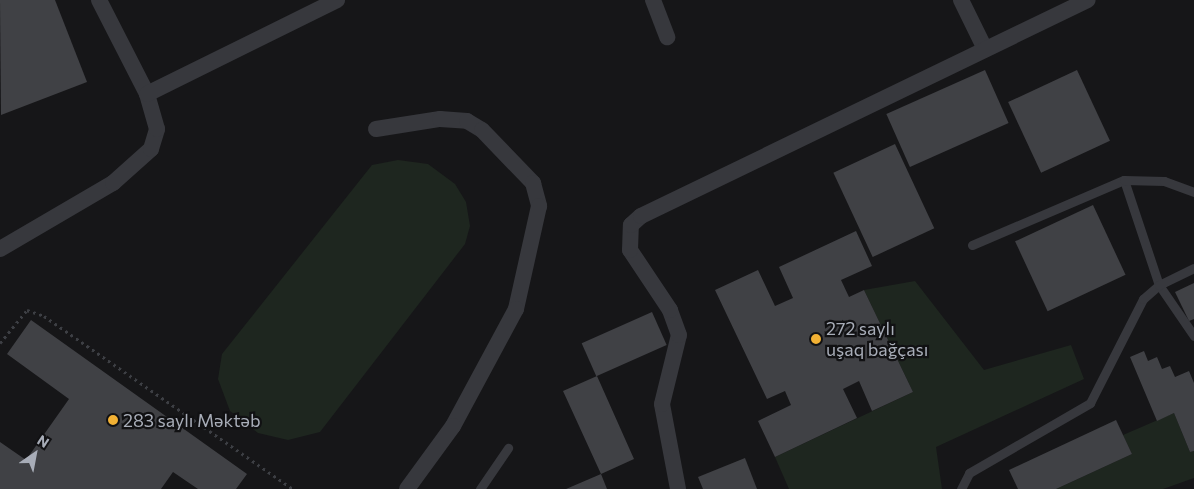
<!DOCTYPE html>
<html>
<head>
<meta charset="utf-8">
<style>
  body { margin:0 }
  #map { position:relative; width:1194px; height:489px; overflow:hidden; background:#161618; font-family:Commissioner,sans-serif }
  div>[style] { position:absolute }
  .green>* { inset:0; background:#1e261f }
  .building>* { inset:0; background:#404145; transform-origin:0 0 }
  .path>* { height:3px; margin-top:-1.5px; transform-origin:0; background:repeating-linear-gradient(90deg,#3d3f44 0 2.5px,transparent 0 6.5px) }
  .service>* { height:9px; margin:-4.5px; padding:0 4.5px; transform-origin:4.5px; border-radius:4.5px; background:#37383d }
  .minor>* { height:16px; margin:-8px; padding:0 8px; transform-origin:8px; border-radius:8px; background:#37383d }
  .dots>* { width:14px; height:14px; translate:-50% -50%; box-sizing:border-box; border:2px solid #111113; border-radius:50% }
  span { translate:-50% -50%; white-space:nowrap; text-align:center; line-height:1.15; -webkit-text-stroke:4.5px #111113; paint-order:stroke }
  .poi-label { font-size:18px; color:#a8adb8 }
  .left { translate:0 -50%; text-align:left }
  .north { position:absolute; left:10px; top:429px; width:50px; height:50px; -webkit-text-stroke:4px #111113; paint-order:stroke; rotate:33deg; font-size:14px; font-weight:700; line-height:20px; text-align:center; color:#a8adb8 }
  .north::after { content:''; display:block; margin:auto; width:18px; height:22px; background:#a8adb8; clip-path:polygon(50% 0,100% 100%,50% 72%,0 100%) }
</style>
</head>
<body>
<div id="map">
  <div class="green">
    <div style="clip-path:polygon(398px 160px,428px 164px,455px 184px,466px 202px,470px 226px,465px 244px,320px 432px,288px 440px,258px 433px,230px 411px,218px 379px,222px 354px,372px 165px)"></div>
    <div style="clip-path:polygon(915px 281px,984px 370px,1071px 345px,1084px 379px,936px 447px,942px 489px,789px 489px,775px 457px,913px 392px,864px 290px)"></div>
    <div style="clip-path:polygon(1174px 413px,1190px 452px,1194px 451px,1194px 478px,1163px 489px,1056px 489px,1132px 454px,1123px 435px)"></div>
  </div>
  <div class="building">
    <div style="clip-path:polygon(0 0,55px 0,87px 82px,1px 115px)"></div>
    <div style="left:985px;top:70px;width:58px;height:108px;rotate:66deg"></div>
    <div style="left:1077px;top:70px;width:78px;height:76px;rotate:65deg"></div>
    <div style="left:895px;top:144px;width:93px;height:68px;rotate:65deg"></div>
    <div style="left:1093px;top:205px;width:77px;height:86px;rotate:65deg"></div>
    <div style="clip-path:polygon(856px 231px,872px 266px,841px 280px,849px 297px,864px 290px,913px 392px,872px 411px,859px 381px,843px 389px,857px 418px,775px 457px,758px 421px,791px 405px,785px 391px,767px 399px,715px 290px,758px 270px,775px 306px,793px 298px,779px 267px)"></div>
    <div style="clip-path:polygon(1194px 283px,1194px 319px,1189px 321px,1175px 292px)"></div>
    <div style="left:652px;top:312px;width:36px;height:77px;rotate:66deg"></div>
    <div style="clip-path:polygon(31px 320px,247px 474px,236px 489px,198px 489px,173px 472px,161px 489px,0 489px,0 442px,26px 460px,69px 399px,7px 354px)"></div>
    <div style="clip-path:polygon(1144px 351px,1148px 361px,1157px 357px,1162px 369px,1170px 366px,1175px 377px,1189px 371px,1194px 383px,1194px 451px,1190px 452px,1174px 413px,1157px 421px,1130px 357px)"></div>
    <div style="clip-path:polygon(597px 376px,634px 459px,601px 474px,607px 489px,566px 489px,601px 474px,563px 391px)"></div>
    <div style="clip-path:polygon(1116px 420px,1132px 454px,1056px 489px,1018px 489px,1009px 470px)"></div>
    <div style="clip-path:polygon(745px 458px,757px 489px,703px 489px,698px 477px)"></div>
  </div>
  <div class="path">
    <div style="left:0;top:343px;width:43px;rotate:-50.7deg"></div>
    <div style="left:27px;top:310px;width:18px;rotate:19deg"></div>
    <div style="left:44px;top:316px;width:303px;rotate:34.8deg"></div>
  </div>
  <div class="service">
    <div style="left:1124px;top:180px;width:111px;rotate:71.6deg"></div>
    <div style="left:1159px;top:285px;width:62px;rotate:55.5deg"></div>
    <div style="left:972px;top:245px;width:165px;rotate:-23.2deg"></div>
    <div style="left:1124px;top:180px;width:40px;rotate:1.4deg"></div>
    <div style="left:1164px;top:181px;width:32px;rotate:20deg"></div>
    <div style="left:480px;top:489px;width:50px;rotate:-55.7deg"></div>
    <div style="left:961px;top:489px;width:18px;rotate:-63deg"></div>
    <div style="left:969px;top:473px;width:140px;rotate:-30deg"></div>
    <div style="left:1090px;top:403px;width:117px;rotate:-63deg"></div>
    <div style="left:1143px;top:299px;width:21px;rotate:-41deg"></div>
    <div style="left:1159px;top:285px;width:39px;rotate:-26deg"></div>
  </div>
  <div class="minor">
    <div style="left:99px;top:0;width:106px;rotate:62.9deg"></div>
    <div style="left:653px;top:0;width:40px;rotate:69deg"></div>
    <div style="left:961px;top:0;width:55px;rotate:63.9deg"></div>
    <div style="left:376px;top:129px;width:65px;rotate:-8.9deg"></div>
    <div style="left:440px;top:119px;width:27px;rotate:4deg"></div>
    <div style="left:467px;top:121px;width:17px;rotate:31deg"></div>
    <div style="left:482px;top:130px;width:74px;rotate:46.1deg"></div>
    <div style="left:533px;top:183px;width:24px;rotate:75deg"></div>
    <div style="left:539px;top:206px;width:106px;rotate:102.6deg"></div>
    <div style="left:516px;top:309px;width:133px;rotate:118.3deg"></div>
    <div style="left:453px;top:426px;width:78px;rotate:126.1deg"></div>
    <div style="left:0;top:249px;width:131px;rotate:-30.3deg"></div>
    <div style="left:113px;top:183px;width:51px;rotate:-41.8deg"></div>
    <div style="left:151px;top:149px;width:21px;rotate:-73deg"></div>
    <div style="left:157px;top:129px;width:36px;rotate:-106deg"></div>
    <div style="left:147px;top:94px;width:212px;rotate:-26.3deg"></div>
    <div style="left:678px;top:489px;width:86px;rotate:-100.7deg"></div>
    <div style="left:662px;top:404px;width:71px;rotate:-76.2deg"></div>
    <div style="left:679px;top:335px;width:27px;rotate:-110deg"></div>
    <div style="left:670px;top:310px;width:72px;rotate:-123.7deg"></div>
    <div style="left:630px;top:250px;width:25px;rotate:-88deg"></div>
    <div style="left:631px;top:225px;width:13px;rotate:-42deg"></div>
    <div style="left:641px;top:216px;width:496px;rotate:-25.8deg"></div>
  </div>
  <div class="dots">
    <div style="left:816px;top:339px;background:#f2b134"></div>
    <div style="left:113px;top:420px;background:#f2b134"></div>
  </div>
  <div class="poi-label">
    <span class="left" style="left:826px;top:339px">272 saylı<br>uşaq bağçası</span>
    <span class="left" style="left:123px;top:420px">283 saylı Məktəb</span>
  </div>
  <div class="north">N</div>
</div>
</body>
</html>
